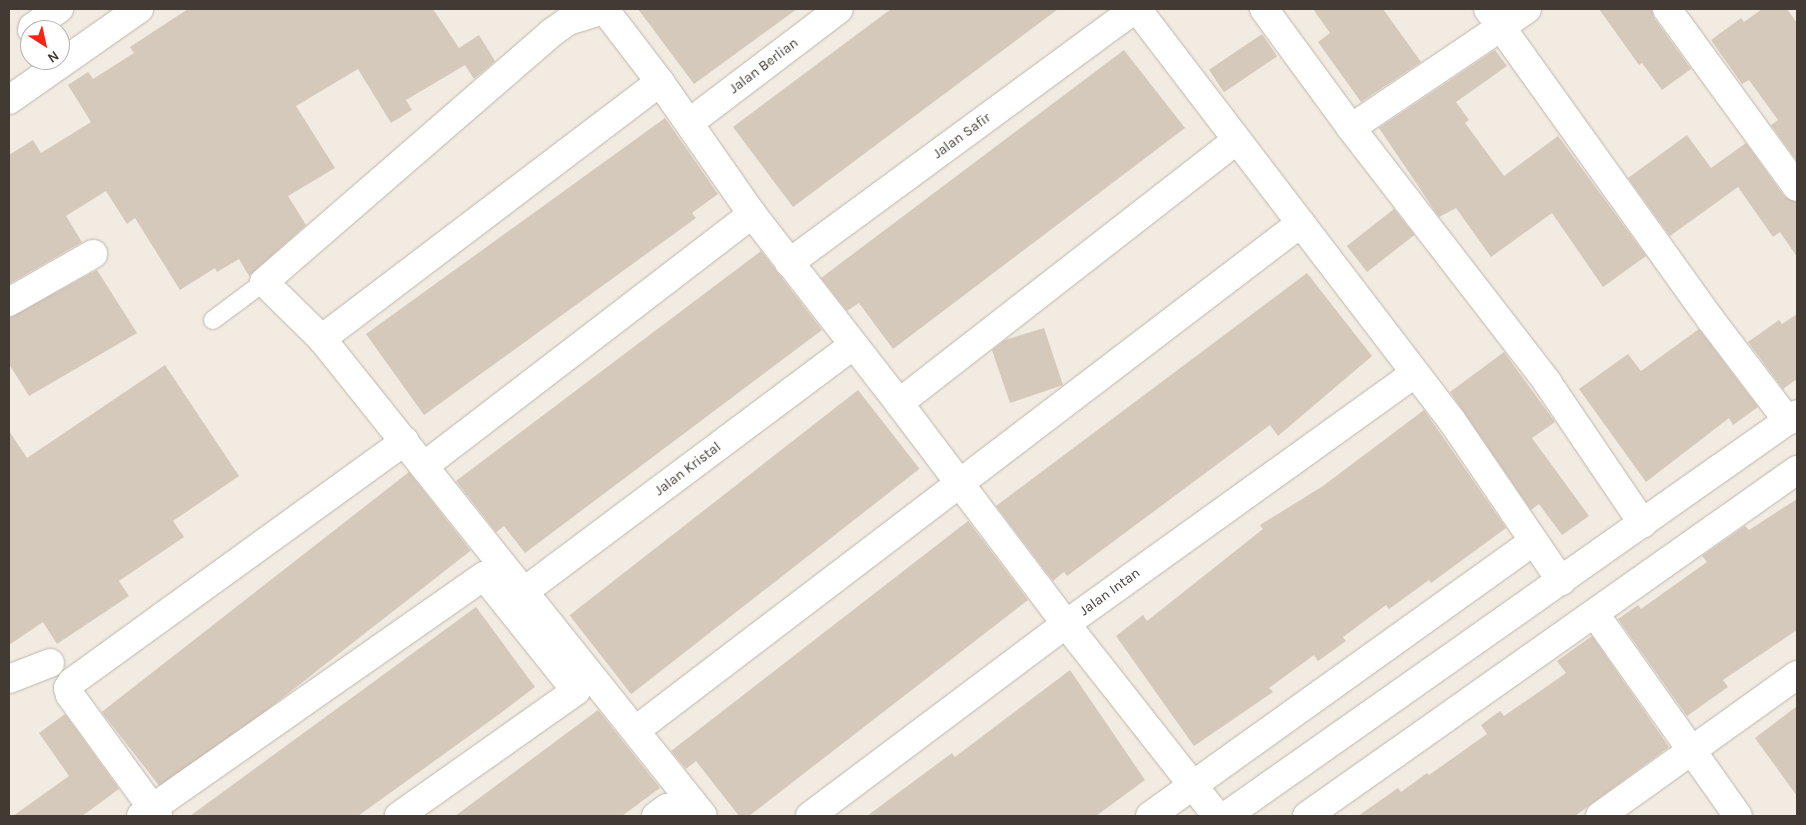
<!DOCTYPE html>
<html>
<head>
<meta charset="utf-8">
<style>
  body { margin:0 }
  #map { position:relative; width:1806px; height:825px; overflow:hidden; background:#f1ebe2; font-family:Karla,sans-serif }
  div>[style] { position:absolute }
  .building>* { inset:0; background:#d5c9bb; transform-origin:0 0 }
  .roads { filter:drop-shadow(0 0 1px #bfb5a8) drop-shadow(0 0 1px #bfb5a8) }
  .lane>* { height:18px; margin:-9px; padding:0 9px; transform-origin:9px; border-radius:9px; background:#fff }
  .street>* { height:28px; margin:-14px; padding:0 14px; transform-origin:14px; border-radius:14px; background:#fff }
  span { translate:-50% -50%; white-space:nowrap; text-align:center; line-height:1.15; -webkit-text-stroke:4px #fff; paint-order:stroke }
  .street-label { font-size:14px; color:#423b33 }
  .frame { position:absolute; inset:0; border:10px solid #423b33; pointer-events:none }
  .north { position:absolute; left:20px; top:20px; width:50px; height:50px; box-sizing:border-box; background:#fff; border:1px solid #b3b1ad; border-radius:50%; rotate:145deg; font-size:14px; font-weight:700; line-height:20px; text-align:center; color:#423b33 }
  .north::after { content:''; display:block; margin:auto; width:18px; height:22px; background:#f52515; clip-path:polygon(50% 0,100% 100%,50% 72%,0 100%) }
</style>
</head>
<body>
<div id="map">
  <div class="building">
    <div style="clip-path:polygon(188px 9px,433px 9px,459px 48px,479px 35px,495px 61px,474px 79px,465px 65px,406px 100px,412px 110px,391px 123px,358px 69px,296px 106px,335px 168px,288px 196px,306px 225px,249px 276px,239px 259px,217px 272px,215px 268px,180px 290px,135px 218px,127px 224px,106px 191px,66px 216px,82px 242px,9px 284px,9px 155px,33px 140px,41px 153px,91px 122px,68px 85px,88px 72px,93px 79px,134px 53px,130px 47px)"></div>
    <div style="clip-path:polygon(638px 9px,797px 9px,694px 84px)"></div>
    <div style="clip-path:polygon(891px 9px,1058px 9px,793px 207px,733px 127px)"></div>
    <div style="clip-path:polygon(1313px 9px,1383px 9px,1421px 62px,1361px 102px,1318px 42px,1330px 33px)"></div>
    <div style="clip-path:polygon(1599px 9px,1652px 9px,1654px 18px,1691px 69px,1662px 90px,1642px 63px,1639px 65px)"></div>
    <div style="clip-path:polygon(1762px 9px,1787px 9px,1797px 23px,1797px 161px,1771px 125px,1778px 120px,1749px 80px,1742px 84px,1711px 40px,1741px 18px,1744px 22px)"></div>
    <div style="left:1262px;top:34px;width:27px;height:64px;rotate:56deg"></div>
    <div style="clip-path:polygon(1124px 50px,1185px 128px,893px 349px,859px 303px,847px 311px,821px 278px)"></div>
    <div style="clip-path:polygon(1495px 50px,1507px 66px,1456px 102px,1469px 120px,1465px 123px,1504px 176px,1558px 136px,1646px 256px,1603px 287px,1552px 213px,1491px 257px,1456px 208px,1439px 217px,1379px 128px)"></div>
    <div style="clip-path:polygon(665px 118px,718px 194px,692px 213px,696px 218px,424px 415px,366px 334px)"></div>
    <div style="clip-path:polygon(1687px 135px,1711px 168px,1746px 143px,1784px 196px,1797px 202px,1797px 257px,1780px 232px,1773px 237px,1738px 187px,1670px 236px,1628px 178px)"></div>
    <div style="left:1394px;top:209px;width:33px;height:60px;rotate:52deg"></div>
    <div style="clip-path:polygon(761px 251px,822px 330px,525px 553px,504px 526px,496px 532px,456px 481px)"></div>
    <div style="clip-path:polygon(97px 270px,137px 333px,29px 396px,9px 364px,9px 318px)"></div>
    <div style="clip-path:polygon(1307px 273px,1372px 356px,1278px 436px,1270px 425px,1067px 576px,1064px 572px,1053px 581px,996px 506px)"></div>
    <div style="clip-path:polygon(1797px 314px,1797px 379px,1783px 389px,1748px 342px,1779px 320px,1782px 324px)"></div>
    <div style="clip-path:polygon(1044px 328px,1063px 385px,1010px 403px,992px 350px,1005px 340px)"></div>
    <div style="clip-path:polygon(1699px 329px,1758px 407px,1733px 425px,1729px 418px,1646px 482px,1579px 389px,1628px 354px,1641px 371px)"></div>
    <div style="clip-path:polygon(1504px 352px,1555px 422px,1532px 438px,1589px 516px,1562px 535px,1539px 504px,1531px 510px,1450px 392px)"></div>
    <div style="clip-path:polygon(165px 365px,239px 476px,173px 521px,184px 537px,119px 581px,129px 596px,57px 644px,43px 622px,9px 645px,9px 431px,27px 458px)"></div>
    <div style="left:858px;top:390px;width:100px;height:366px;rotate:52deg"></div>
    <div style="clip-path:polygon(1424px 410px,1506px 528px,1431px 583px,1429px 580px,1389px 609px,1386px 605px,1343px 637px,1346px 641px,1318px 661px,1314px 655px,1269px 688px,1273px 692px,1194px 746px,1116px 636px,1143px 615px,1147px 621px,1263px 529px,1260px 525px,1323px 486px)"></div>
    <div style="left:409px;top:472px;width:100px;height:390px;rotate:52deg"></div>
    <div style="clip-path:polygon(1797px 499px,1797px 630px,1723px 680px,1728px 687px,1687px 716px,1618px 619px,1638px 605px,1641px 609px,1707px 562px,1702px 556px,1745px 526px,1749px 530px)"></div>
    <div style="clip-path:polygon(968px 521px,1028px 600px,749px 816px,739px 816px,696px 761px,686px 769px,671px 751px)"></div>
    <div style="clip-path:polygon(476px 607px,535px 687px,494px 718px,358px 816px,190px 816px)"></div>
    <div style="clip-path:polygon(1592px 636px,1669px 747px,1575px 816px,1358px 816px,1398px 788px,1401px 792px,1427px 773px,1429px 775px,1487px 734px,1481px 725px,1500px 711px,1504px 716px,1566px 673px,1557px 661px)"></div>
    <div style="clip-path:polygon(1070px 670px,1145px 780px,1096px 816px,867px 816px,952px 753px,955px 757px)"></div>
    <div style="clip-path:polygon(1797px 706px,1797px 796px,1755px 738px)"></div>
    <div style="clip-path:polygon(598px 710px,660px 788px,622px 816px,455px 816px)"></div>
    <div style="clip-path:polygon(65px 714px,119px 789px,82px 816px,13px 816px,69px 776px,39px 733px)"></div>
  </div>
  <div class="roads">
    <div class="lane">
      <div style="left:213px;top:320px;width:64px;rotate:-36.7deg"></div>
    </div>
    <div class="street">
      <div style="left:1137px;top:9px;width:519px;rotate:52.6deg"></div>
      <div style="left:1452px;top:421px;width:194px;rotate:55.7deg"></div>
      <div style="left:1264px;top:9px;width:147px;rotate:53.8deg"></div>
      <div style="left:1351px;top:128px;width:321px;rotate:52.3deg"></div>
      <div style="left:1547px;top:382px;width:171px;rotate:55.9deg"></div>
      <div style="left:1527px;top:9px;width:32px;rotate:145deg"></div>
      <div style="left:1501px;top:27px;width:360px;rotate:54.4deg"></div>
      <div style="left:1711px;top:320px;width:127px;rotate:52.7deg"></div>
      <div style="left:1667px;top:9px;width:220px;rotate:53.9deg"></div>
      <div style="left:605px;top:10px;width:91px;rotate:52.6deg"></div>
      <div style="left:660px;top:82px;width:161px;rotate:55.1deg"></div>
      <div style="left:752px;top:214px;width:239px;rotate:52.1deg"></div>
      <div style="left:32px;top:30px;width:3px;rotate:-72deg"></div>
      <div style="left:33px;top:27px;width:32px;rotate:-35deg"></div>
      <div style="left:660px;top:82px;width:425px;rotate:142.8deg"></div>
      <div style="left:322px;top:339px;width:610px;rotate:51.38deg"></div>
      <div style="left:9px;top:100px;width:159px;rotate:-35deg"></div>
      <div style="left:689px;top:123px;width:188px;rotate:-37.2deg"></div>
      <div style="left:1351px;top:128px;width:181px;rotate:-34deg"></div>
      <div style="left:1501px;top:27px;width:22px;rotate:-126deg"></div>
      <div style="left:789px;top:263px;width:429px;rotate:-36.3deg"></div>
      <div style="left:9px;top:302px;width:97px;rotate:-29.7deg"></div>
      <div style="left:322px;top:339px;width:81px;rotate:-135.5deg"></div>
      <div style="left:264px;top:282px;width:380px;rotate:-40.9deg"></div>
      <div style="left:551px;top:33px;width:21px;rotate:-35deg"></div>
      <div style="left:568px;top:21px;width:41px;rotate:-17.1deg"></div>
      <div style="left:424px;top:466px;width:414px;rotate:-37.5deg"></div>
      <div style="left:522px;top:593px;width:414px;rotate:-36.8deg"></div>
      <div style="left:1595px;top:614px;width:247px;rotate:54.7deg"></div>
      <div style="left:9px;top:679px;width:44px;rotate:-21.3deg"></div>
      <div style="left:636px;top:730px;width:836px;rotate:-37.32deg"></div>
      <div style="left:141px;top:816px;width:419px;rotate:-35deg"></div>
      <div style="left:484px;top:576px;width:147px;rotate:51.3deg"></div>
      <div style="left:576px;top:691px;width:217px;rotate:144.8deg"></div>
      <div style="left:158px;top:816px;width:150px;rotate:-126deg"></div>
      <div style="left:70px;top:695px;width:7px;rotate:-106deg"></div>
      <div style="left:68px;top:688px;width:7px;rotate:-56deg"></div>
      <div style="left:72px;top:682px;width:411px;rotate:-35.9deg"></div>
      <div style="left:656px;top:816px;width:14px;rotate:-36deg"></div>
      <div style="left:667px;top:808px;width:11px;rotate:49deg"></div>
      <div style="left:810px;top:816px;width:320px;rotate:-36.9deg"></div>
      <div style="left:1066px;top:624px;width:430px;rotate:-35.7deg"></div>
      <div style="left:1150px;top:816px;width:472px;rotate:-35.6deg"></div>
      <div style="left:1217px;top:816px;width:244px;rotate:-128.2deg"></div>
      <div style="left:1066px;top:624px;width:277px;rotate:-127.1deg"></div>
      <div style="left:899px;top:403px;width:428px;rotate:-37.9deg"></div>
      <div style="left:1226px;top:816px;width:698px;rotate:-35.15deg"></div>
      <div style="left:1307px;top:816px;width:600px;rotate:-35.23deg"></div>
      <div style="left:1600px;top:816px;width:242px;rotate:-35.6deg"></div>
    </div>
  </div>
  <div class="street-label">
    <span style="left:764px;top:66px;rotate:-37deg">Jalan Berlian</span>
    <span style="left:962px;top:136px;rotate:-36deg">Jalan Safir</span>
    <span style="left:688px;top:469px;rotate:-37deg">Jalan Kristal</span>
    <span style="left:1110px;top:592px;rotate:-36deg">Jalan Intan</span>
  </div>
  <div class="frame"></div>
  <div class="north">N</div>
</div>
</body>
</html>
